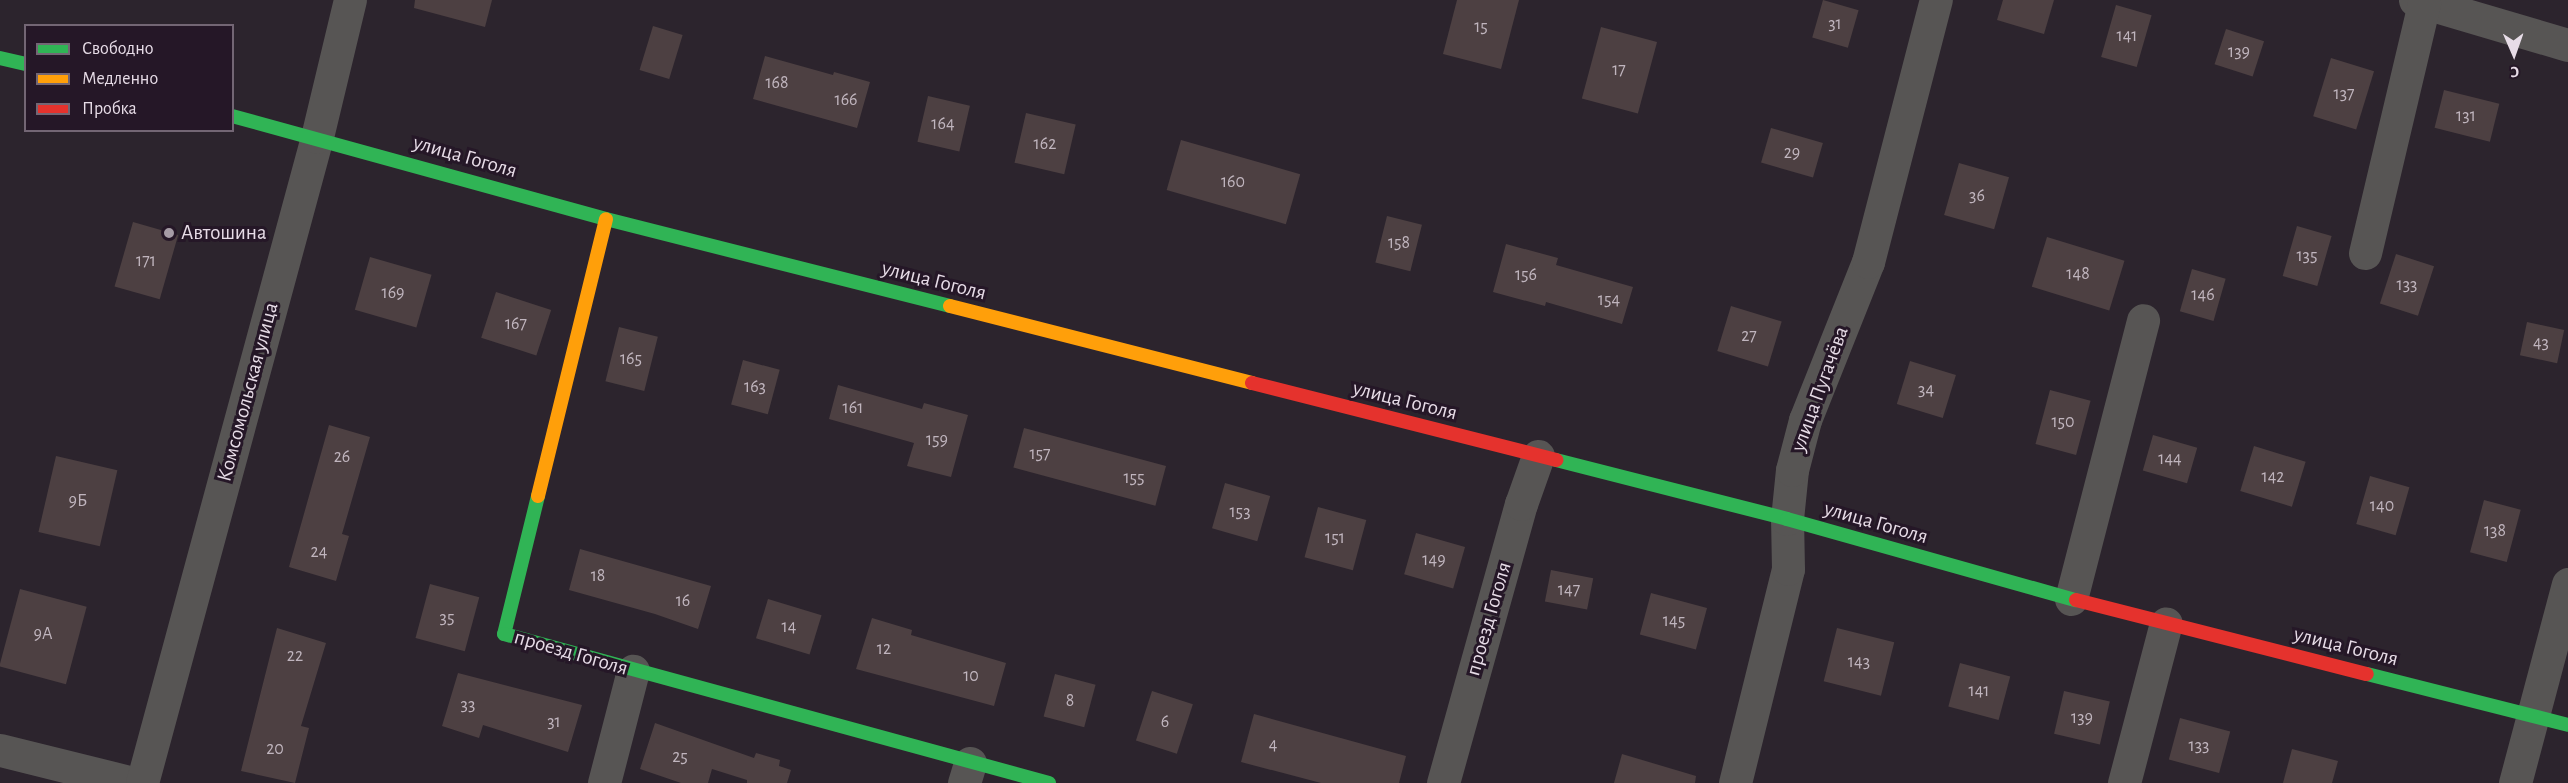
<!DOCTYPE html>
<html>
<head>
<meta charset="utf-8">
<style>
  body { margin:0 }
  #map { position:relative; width:2568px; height:783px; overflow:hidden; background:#2c242d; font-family:"Alegreya Sans",sans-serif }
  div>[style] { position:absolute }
  .building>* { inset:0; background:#4d4042; transform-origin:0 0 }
  .street>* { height:33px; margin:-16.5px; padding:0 16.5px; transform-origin:16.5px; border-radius:16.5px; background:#575554 }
  .fast>* { height:14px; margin:-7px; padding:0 7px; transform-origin:7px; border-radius:7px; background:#30b455 }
  .slow>* { height:14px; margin:-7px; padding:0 7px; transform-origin:7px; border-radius:7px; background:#ff9f0a }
  .jam>* { height:14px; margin:-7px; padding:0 7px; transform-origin:7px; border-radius:7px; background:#e5322d }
  .dots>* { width:16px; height:16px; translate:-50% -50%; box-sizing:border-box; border:3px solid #251727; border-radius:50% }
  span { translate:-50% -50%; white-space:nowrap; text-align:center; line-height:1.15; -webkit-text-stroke:6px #251727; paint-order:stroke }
  .number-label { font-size:18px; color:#c0b5be }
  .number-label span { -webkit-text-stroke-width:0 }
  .street-label { font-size:21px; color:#e7dce7 }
  .poi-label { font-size:21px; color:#e7dce7 }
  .left { translate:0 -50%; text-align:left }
  .legend { position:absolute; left:24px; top:24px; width:210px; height:108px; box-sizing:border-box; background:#251727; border:2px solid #736674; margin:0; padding:8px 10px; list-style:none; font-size:18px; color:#e7dce7 }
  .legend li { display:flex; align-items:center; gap:12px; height:30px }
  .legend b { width:30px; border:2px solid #736674 }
  .north { position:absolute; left:2484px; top:24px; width:60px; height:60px; -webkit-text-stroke:4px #251727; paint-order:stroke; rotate:178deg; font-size:16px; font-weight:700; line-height:24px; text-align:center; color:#e7dce7 }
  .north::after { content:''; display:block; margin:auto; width:21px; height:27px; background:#e7dce7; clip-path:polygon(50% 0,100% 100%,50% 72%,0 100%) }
</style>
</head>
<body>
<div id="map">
  <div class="building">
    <div style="clip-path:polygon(415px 0,492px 0,485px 27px,414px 8px)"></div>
    <div style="clip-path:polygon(1457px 0,1519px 0,1501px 69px,1443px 54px)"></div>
    <div style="left:1823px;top:0;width:37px;height:39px;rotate:16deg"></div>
    <div style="clip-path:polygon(2003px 0,2054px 0,2044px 34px,1997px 20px)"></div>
    <div style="left:2116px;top:5px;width:37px;height:54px;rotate:16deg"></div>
    <div style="left:653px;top:26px;width:31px;height:46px;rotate:17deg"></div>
    <div style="left:1601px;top:27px;width:58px;height:74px;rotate:15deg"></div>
    <div style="left:2226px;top:29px;width:40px;height:37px;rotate:18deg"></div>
    <div style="clip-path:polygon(765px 56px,833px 75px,834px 72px,870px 82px,857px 128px,753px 99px)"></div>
    <div style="left:2331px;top:58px;width:45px;height:61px;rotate:17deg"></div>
    <div style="left:2444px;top:90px;width:57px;height:39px;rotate:14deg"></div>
    <div style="left:928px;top:96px;width:43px;height:47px;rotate:13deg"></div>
    <div style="left:1026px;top:113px;width:51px;height:51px;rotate:13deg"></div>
    <div style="left:1771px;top:128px;width:54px;height:36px;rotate:16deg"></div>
    <div style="left:1181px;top:140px;width:124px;height:52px;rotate:16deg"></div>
    <div style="left:1959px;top:163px;width:52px;height:54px;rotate:16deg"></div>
    <div style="left:1387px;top:216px;width:36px;height:48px;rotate:14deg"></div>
    <div style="left:133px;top:222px;width:47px;height:67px;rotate:16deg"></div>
    <div style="left:2297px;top:226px;width:36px;height:52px;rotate:16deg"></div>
    <div style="left:2047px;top:237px;width:81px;height:52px;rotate:17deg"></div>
    <div style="clip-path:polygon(1506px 244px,1558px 258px,1556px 265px,1633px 287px,1622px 324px,1546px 302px,1545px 306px,1493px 292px)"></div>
    <div style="left:2396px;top:254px;width:40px;height:52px;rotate:18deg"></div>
    <div style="left:370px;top:257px;width:64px;height:55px;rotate:16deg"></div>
    <div style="left:2192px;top:269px;width:35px;height:44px;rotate:16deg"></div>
    <div style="left:496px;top:292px;width:58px;height:48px;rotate:18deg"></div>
    <div style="left:1731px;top:306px;width:53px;height:47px;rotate:17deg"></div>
    <div style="left:2527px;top:322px;width:38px;height:34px;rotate:12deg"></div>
    <div style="left:619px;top:327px;width:40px;height:56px;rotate:14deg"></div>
    <div style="left:743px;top:360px;width:38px;height:46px;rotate:15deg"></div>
    <div style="left:1910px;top:361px;width:48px;height:45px;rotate:17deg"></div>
    <div style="clip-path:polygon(838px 385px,922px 409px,924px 403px,968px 415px,951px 477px,907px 466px,914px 443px,829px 419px)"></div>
    <div style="left:2050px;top:390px;width:42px;height:56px;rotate:15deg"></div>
    <div style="clip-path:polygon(329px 425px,370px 437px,342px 534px,349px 536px,336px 581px,289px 567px)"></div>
    <div style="left:1024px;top:428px;width:147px;height:41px;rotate:15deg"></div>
    <div style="left:2153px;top:435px;width:46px;height:37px;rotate:16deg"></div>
    <div style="left:2254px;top:446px;width:54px;height:47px;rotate:17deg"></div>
    <div style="left:56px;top:456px;width:63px;height:78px;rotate:13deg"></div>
    <div style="left:2370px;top:476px;width:41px;height:50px;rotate:16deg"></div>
    <div style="left:1225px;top:483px;width:47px;height:47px;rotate:16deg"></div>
    <div style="left:2484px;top:500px;width:38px;height:54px;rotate:15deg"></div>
    <div style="left:1318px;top:507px;width:50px;height:52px;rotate:15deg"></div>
    <div style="left:1416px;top:533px;width:51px;height:43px;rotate:16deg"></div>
    <div style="clip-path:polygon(580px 549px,711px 586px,698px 629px,655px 614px,569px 590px)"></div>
    <div style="left:1551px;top:570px;width:43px;height:32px;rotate:11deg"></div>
    <div style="left:430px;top:584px;width:51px;height:56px;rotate:15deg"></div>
    <div style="left:20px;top:589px;width:69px;height:80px;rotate:15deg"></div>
    <div style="left:1651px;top:593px;width:58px;height:43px;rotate:15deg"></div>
    <div style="left:768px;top:599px;width:56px;height:41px;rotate:17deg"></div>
    <div style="clip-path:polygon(872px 618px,912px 630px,911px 635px,1006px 663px,994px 706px,856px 669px)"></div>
    <div style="clip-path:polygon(277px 628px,326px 643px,301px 726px,309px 728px,295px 783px,241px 771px)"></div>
    <div style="left:1837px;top:628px;width:59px;height:55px;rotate:14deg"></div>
    <div style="left:1960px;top:663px;width:52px;height:45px;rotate:15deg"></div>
    <div style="clip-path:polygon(458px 673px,582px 705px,568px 752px,483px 725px,479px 738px,442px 726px)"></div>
    <div style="left:1055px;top:674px;width:42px;height:44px;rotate:15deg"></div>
    <div style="left:1152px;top:691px;width:43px;height:52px;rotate:18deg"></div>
    <div style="left:2064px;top:691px;width:47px;height:44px;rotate:13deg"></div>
    <div style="clip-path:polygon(1254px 714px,1406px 756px,1399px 783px,1321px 783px,1241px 762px)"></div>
    <div style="left:2180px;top:718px;width:52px;height:43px;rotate:15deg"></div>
    <div style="clip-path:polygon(655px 723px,754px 758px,756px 753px,780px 760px,779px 766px,791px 770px,787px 783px,747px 783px,747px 780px,712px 769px,708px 783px,681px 783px,640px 769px)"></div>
    <div style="clip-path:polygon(2292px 749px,2338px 761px,2332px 783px,2283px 783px)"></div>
    <div style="clip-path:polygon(1622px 754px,1696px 776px,1695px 783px,1614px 783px)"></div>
  </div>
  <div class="street">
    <div style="left:2415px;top:0;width:159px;rotate:16.4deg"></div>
    <div style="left:2365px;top:253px;width:257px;rotate:-76.7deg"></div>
    <div style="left:2071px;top:599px;width:288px;rotate:-75.5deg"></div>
    <div style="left:0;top:750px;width:137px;rotate:13.9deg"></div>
    <div style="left:142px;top:783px;width:669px;rotate:-74.84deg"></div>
    <div style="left:317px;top:137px;width:141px;rotate:-76.5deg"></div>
    <div style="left:604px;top:783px;width:116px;rotate:-75.5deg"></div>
    <div style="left:964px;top:783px;width:21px;rotate:-73deg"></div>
    <div style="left:1443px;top:783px;width:290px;rotate:-74.4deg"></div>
    <div style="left:1521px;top:504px;width:51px;rotate:-70.5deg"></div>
    <div style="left:1735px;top:783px;width:220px;rotate:-76.1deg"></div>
    <div style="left:1788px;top:569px;width:50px;rotate:-91.1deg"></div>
    <div style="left:1787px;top:519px;width:49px;rotate:-84.2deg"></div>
    <div style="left:1792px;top:470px;width:52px;rotate:-75.4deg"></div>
    <div style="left:1805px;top:420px;width:170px;rotate:-68.3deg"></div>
    <div style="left:1868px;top:262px;width:271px;rotate:-75.5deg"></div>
    <div style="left:2124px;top:783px;width:165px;rotate:-75.3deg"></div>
    <div style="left:2515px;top:783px;width:206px;rotate:-75.1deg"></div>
  </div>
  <div class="fast">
    <div style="left:0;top:58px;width:27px;rotate:13deg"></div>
    <div style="left:232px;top:116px;width:388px;rotate:15.4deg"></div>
    <div style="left:606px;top:219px;width:355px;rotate:14.2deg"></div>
    <div style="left:1556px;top:460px;width:238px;rotate:14.3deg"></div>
    <div style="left:1787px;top:519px;width:300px;rotate:15.7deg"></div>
    <div style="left:538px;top:496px;width:142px;rotate:103.8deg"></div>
    <div style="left:504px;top:634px;width:565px;rotate:15.29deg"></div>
    <div style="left:2367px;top:674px;width:207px;rotate:14.2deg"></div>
  </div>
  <div class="slow">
    <div style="left:950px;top:306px;width:312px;rotate:14.3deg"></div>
    <div style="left:538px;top:496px;width:285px;rotate:-76.2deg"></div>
  </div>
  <div class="jam">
    <div style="left:1252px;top:383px;width:314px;rotate:14.2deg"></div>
    <div style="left:2076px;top:600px;width:300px;rotate:14.3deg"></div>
  </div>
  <div class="dots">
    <div style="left:169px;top:233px;background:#a69ca6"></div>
  </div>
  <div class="number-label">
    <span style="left:1835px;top:24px">31</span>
    <span style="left:1481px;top:27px">15</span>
    <span style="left:2127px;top:36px">141</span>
    <span style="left:2239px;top:52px">139</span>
    <span style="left:1619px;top:70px">17</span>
    <span style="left:777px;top:83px">168</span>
    <span style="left:2344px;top:94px">137</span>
    <span style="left:846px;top:100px">166</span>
    <span style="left:2466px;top:116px">131</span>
    <span style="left:943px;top:124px">164</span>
    <span style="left:1045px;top:144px">162</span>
    <span style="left:1792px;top:153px">29</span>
    <span style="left:1233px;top:182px">160</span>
    <span style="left:1977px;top:196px">36</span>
    <span style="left:1399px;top:243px">158</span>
    <span style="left:2307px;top:256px">135</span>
    <span style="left:146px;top:261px">171</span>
    <span style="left:2078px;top:274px">148</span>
    <span style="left:1526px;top:275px">156</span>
    <span style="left:2407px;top:285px">133</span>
    <span style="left:393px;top:293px">169</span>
    <span style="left:2203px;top:295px">146</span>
    <span style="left:1609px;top:300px">154</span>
    <span style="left:516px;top:324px">167</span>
    <span style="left:1749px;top:336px">27</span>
    <span style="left:2541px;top:343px">43</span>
    <span style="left:631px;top:359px">165</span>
    <span style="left:755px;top:387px">163</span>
    <span style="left:1926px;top:390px">34</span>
    <span style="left:853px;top:408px">161</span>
    <span style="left:2063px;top:422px">150</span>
    <span style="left:937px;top:440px">159</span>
    <span style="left:1040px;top:454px">157</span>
    <span style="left:342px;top:457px">26</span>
    <span style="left:2170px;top:459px">144</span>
    <span style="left:2273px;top:477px">142</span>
    <span style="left:1134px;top:478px">155</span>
    <span style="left:78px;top:501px">9Б</span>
    <span style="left:2382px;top:506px">140</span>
    <span style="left:1240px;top:512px">153</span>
    <span style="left:2495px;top:531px">138</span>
    <span style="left:1335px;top:538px">151</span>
    <span style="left:319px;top:552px">24</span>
    <span style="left:1434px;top:560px">149</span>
    <span style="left:598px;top:576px">18</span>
    <span style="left:1569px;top:590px">147</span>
    <span style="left:683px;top:601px">16</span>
    <span style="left:447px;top:618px">35</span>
    <span style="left:1674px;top:621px">145</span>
    <span style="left:789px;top:627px">14</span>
    <span style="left:43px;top:634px">9А</span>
    <span style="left:884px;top:649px">12</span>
    <span style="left:295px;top:656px">22</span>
    <span style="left:1859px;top:662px">143</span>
    <span style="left:971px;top:676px">10</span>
    <span style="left:1979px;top:691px">141</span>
    <span style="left:1070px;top:701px">8</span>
    <span style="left:468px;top:705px">33</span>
    <span style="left:2082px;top:718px">139</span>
    <span style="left:554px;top:722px">31</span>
    <span style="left:1165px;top:722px">6</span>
    <span style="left:1273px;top:745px">4</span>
    <span style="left:2199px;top:746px">133</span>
    <span style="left:275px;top:749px">20</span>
    <span style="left:680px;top:757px">25</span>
  </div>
  <div class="street-label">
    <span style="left:465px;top:157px;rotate:16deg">улица Гоголя</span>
    <span style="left:934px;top:281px;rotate:14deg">улица Гоголя</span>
    <span style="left:1820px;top:389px;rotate:-70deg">улица Пугачёва</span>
    <span style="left:248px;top:392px;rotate:-75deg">Комсомольская улица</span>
    <span style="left:1405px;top:401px;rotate:14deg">улица Гоголя</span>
    <span style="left:1876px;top:523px;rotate:16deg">улица Гоголя</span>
    <span style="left:1489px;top:619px;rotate:-74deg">проезд Гоголя</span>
    <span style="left:2346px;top:647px;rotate:14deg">улица Гоголя</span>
    <span style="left:571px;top:653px;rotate:16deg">проезд Гоголя</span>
  </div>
  <div class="poi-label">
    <span class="left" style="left:181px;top:233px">Автошина</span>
  </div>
  <ul class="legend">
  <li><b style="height:8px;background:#30b455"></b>Свободно</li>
  <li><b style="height:8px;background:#ff9f0a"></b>Медленно</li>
  <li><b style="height:8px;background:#e5322d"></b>Пробка</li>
  </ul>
  <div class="north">С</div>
</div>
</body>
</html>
